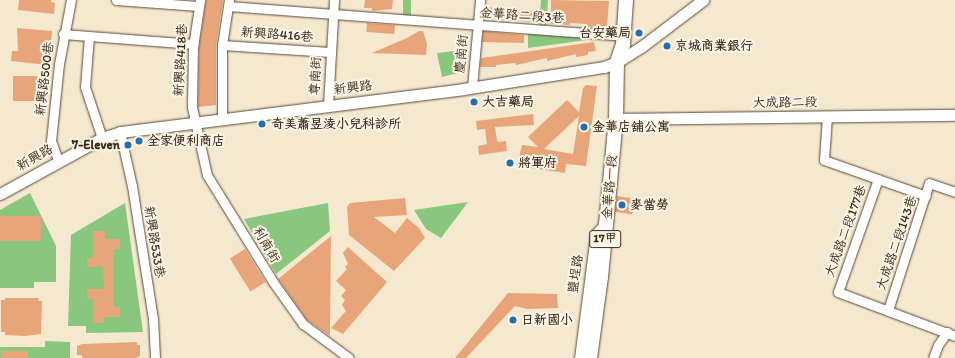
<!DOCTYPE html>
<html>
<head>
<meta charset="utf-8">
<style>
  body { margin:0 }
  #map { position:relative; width:955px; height:358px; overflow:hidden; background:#f4e9ce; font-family:Itim,"LXGW WenKai TC",sans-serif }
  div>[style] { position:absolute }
  .green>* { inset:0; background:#89c77e; transform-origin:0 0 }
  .building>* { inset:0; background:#e8a579; transform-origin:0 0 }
  .roads { filter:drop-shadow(0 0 1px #574738) drop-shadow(0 0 1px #574738) }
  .minor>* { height:9px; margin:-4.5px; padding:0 4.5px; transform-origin:4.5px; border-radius:4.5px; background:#fff }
  .tertiary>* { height:11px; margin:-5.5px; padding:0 5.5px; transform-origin:5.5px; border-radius:5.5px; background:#fff }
  .primary>* { height:14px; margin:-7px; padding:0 7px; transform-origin:7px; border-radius:7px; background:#fff }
  .dots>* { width:11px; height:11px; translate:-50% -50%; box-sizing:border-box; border:2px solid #fcf5e5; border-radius:50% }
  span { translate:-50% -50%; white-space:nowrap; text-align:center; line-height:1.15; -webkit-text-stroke:4px #fcf5e5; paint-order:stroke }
  .shield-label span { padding:1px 3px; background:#fcf5e5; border:1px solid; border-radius:3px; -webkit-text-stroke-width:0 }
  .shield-label { font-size:12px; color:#3b2a1e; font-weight:700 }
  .street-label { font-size:13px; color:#3b2a1e }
  .poi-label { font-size:13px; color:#3b2a1e; font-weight:700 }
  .right { translate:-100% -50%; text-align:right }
  .left { translate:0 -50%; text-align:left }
</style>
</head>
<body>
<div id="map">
  <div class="green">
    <div style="left:403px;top:0;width:8px;height:18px"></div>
    <div style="clip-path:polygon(541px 0,548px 0,546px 34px,601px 38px,528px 48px,528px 32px,539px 33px)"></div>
    <div style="clip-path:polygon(463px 50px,462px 72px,442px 77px,437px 53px)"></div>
    <div style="clip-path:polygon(30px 193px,56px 246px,56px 282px,34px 282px,34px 288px,0 288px,0 210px)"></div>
    <div style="clip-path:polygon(468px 202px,441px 238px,426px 229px,414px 210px)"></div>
    <div style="clip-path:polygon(125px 203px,143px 332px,86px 333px,86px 326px,68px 326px,71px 235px)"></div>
    <div style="clip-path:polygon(328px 203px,330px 231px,276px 274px,244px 219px)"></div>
    <div style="clip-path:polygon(45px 341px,70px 342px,70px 358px,0 358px,0 347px,45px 347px)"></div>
  </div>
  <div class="building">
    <div style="clip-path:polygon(19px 0,51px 0,51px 2px,55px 3px,54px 14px,18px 10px)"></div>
    <div style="clip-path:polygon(206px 0,223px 0,216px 45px,216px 105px,198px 107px,199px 47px)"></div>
    <div style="clip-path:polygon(365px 0,393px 0,392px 9px,372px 11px,372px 8px,364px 8px)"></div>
    <div style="clip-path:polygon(551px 0,609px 1px,607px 26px,587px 27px,587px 24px,570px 23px,570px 25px,484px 18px,485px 7px,551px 12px)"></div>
    <div style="left:367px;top:23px;width:28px;height:9px;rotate:4deg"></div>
    <div style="clip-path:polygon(17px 28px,52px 31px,51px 42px,46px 41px,48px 65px,11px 61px,12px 51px,18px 51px)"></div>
    <div style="clip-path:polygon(419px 31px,423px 31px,427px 44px,426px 55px,372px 53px,407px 38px)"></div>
    <div style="clip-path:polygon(483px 31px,524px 35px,524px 43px,482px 42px)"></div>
    <div style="clip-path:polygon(594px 42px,596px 51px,588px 52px,588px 55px,576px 57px,576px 54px,547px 61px,547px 58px,516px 65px,515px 63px,496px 65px,496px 67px,480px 67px,481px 58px)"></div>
    <div style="left:13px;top:76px;width:24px;height:25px"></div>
    <div style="clip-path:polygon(evenodd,586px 85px,597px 86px,586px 166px,566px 164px,565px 173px,517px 166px,522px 145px,538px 147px,528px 137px,567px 100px,579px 112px,583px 88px,586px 85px,579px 116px,573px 154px,544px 149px,579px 116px)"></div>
    <div style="clip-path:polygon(533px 114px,534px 125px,495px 127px,497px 140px,498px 142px,506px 141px,507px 151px,479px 155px,478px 146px,487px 144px,485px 129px,477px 130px,476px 121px)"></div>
    <div style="left:617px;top:196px;width:18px;height:16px;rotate:9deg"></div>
    <div style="clip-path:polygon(405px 198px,407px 215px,374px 217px,395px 233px,407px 218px,419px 228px,425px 238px,394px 271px,349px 235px,347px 207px,350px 203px)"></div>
    <div style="left:41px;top:216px;width:25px;height:41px;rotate:90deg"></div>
    <div style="clip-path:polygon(93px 231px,105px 231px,105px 239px,120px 239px,120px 249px,114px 249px,114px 307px,120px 307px,120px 317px,104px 317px,104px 323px,93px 323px,93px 299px,87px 299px,87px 289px,104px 289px,103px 267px,87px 267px,87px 258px,93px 258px)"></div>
    <div style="clip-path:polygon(331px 236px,330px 326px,330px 336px,307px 320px,278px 279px)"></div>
    <div style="clip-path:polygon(348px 247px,387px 282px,343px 334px,331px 328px,346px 311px,342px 305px,345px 300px,341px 296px,346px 290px,336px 281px,347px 269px,345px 267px,348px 264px,343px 253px)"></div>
    <div style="left:245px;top:249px;width:39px;height:18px;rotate:58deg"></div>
    <div style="clip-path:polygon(508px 293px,557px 294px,558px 308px,527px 309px,515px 306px,466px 358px,455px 358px)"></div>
    <div style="clip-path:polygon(5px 298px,39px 298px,38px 301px,42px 301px,41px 334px,25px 336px,5px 335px,5px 332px,1px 332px,1px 300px,5px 300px)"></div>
    <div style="clip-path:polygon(137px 342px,137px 345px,140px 345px,140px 356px,136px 358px,82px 358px,82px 355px,77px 355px,77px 346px,82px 344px)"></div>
    <div style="left:1px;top:351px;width:27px;height:7px"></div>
  </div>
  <div class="roads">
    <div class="minor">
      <div style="left:116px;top:0;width:82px;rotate:4.2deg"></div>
      <div style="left:200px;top:0;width:48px;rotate:98.5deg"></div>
      <div style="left:193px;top:47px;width:60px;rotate:91deg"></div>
      <div style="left:192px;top:107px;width:70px;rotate:77.6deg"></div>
      <div style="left:207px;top:175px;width:126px;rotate:58.3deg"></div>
      <div style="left:273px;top:282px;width:52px;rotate:54.5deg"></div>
      <div style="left:303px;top:324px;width:57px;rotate:36.5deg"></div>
      <div style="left:228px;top:6px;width:396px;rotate:4.3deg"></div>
      <div style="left:63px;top:34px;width:131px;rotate:4.4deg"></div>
      <div style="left:89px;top:36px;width:51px;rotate:94.5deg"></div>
      <div style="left:85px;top:87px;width:54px;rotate:71.6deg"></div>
      <div style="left:222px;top:45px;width:108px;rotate:3.7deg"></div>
      <div style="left:472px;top:87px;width:87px;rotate:-84.7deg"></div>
      <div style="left:328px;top:105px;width:105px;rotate:-86.7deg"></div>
      <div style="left:827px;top:116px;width:44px;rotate:93.9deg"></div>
      <div style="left:824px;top:160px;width:108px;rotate:19.4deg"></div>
      <div style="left:222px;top:118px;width:73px;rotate:-90deg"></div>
      <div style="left:222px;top:45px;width:46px;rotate:-81.2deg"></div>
      <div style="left:120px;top:132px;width:55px;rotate:77.5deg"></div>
      <div style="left:132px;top:186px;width:135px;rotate:81deg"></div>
      <div style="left:153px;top:319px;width:39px;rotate:87deg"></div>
      <div style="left:58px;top:160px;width:20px;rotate:-110deg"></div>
      <div style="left:51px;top:141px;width:77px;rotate:-84.1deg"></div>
      <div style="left:59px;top:64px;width:65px;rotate:-79.4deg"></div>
      <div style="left:878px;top:179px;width:120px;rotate:109.5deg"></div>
      <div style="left:838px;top:292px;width:125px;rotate:20.6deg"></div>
      <div style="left:888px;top:310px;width:133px;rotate:-72.1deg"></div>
      <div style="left:929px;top:183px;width:28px;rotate:19deg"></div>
      <div style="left:579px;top:358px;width:125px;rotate:-82.6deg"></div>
      <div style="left:595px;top:234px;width:16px;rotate:-47deg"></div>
      <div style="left:933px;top:358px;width:14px;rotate:-69deg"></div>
      <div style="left:938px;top:345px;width:16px;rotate:-55deg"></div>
    </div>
    <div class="tertiary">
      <div style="left:616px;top:119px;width:339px;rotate:-0.7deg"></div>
      <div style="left:0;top:194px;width:116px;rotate:-28.8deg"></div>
      <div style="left:102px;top:138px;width:19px;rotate:-18deg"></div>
      <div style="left:120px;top:132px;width:346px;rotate:-7.1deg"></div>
      <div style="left:463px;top:89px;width:143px;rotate:-8.9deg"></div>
      <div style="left:604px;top:67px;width:14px;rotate:-21deg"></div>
      <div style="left:617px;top:62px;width:28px;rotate:-32deg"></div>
      <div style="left:641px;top:47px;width:78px;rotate:-37.2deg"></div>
    </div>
    <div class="primary">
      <div style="left:590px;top:358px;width:82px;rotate:-82.3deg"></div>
      <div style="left:601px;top:277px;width:159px;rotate:-84.6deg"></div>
      <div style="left:616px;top:119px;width:57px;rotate:-89deg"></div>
      <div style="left:617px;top:62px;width:18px;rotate:-71deg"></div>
      <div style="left:623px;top:45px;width:45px;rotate:-86.2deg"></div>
    </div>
  </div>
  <div class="dots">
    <div style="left:639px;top:33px;background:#1f6fb2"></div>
    <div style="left:667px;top:46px;background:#1f6fb2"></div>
    <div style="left:474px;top:102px;background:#1f6fb2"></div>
    <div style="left:262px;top:124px;background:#1f6fb2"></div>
    <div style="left:584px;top:127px;background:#1f6fb2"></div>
    <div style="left:139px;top:141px;background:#1f6fb2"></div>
    <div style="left:128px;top:145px;background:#1f6fb2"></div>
    <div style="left:510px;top:163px;background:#1f6fb2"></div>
    <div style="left:622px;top:205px;background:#1f6fb2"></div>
    <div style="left:513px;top:320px;background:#1f6fb2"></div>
  </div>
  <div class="shield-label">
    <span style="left:605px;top:239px">17甲</span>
  </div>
  <div class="street-label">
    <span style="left:522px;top:16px;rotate:4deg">金華路二段3巷</span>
    <span style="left:277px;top:35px;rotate:4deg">新興路416巷</span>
    <span style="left:462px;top:54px;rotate:-85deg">慶南街</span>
    <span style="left:181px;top:60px;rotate:-87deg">新興路418巷</span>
    <span style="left:316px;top:76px;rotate:-87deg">尊南街</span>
    <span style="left:45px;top:79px;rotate:-83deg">新興路500巷</span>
    <span style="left:353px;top:88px;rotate:-7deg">新興路</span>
    <span style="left:785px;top:103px;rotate:-1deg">大成路二段</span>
    <span style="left:35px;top:158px;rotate:-30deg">新興路</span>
    <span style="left:610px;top:187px;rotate:-85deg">金華路一段</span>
    <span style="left:846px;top:231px;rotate:-70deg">大成路二段177巷</span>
    <span style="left:154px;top:242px;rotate:81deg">新興路533巷</span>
    <span style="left:897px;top:243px;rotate:-71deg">大成路二段143巷</span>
    <span style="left:266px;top:245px;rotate:59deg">利南街</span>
    <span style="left:576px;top:274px;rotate:-82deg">鹽埕路</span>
  </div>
  <div class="poi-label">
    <span class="right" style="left:631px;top:33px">台安藥局</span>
    <span class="left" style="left:675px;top:46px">京城商業銀行</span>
    <span class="left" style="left:482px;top:102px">大吉藥局</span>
    <span class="left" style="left:271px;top:124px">奇美蕭昱淩小兒科診所</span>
    <span class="left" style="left:592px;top:127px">金華店舖公寓</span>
    <span class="left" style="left:147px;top:141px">全家便利商店</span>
    <span class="right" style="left:120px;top:145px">7-Eleven</span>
    <span class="left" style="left:518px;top:163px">將軍府</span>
    <span class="left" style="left:630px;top:205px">麥當勞</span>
    <span class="left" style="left:521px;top:320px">日新國小</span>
  </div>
</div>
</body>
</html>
